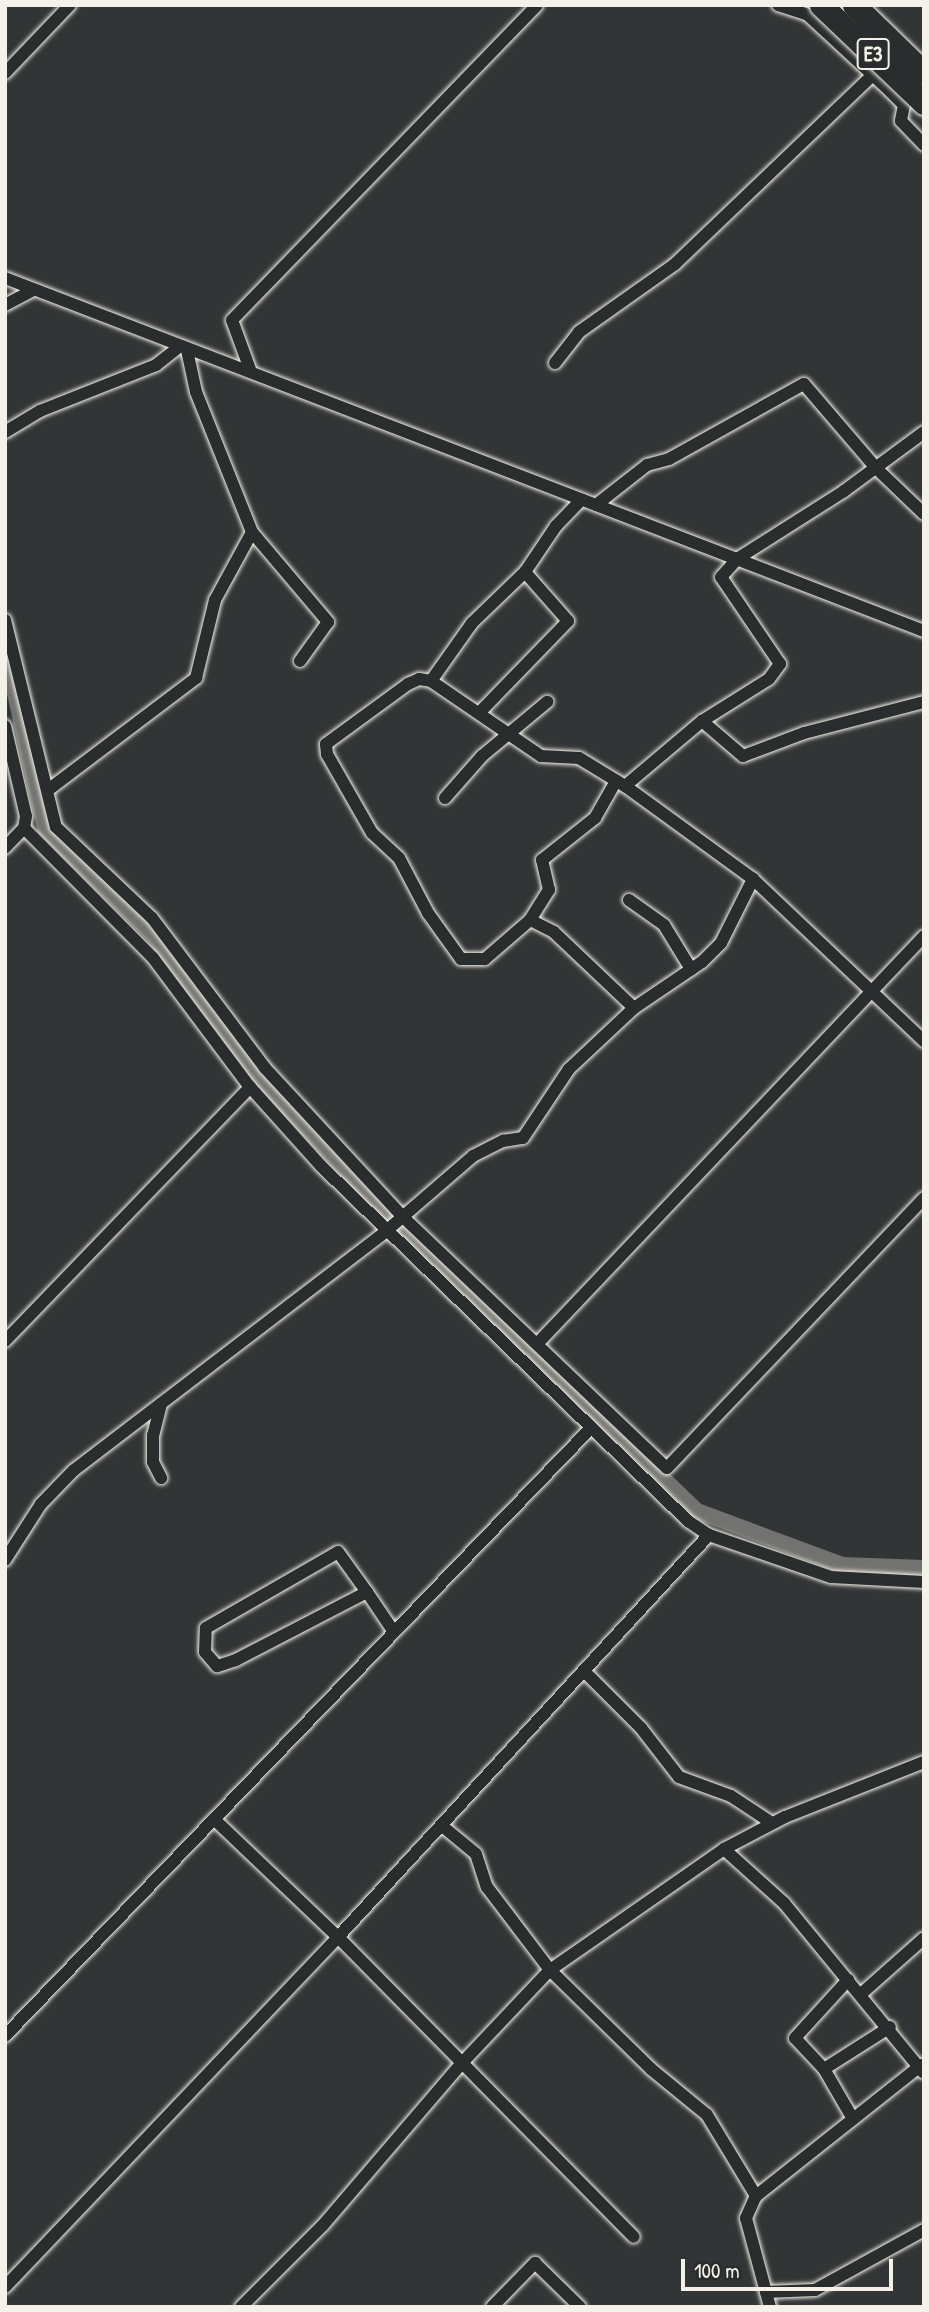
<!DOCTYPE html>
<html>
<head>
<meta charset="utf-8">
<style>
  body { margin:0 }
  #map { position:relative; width:929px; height:2312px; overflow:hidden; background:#323535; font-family:"Patrick Hand",sans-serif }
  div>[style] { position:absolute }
  .canal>* { height:16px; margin:-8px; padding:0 8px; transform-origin:8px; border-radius:8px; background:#727370 }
  .roads { filter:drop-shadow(0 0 2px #f4f1e8) drop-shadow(0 0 2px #f4f1e8) }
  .minor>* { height:12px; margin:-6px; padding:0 6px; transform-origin:6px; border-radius:6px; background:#2a2d2e }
  .bridges { filter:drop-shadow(0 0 2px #f4f1e8) drop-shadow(0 0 2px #f4f1e8) }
  .motorway-bridge>* { height:23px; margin:-11.5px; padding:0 11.5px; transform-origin:11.5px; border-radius:11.5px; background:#2a2d2e }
  span { translate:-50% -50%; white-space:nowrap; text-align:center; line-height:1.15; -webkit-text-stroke:6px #2a2d2e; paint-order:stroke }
  .shield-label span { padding:2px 5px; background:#2a2d2e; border:2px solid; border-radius:5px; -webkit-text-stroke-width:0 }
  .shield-label { font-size:21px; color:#f4f1e8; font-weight:700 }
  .frame { position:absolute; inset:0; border:7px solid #f4f1e8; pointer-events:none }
  .scale { position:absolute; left:681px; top:2259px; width:212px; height:32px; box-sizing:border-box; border:4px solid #f4f1e8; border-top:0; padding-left:9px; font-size:21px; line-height:24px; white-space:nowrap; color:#f4f1e8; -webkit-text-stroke:5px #2a2d2e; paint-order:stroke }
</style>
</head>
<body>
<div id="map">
  <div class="canal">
    <div style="left:5px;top:648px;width:184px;rotate:77.5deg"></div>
    <div style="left:45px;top:828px;width:153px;rotate:44.7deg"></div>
    <div style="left:154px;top:936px;width:173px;rotate:53.5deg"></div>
    <div style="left:257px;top:1075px;width:177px;rotate:46.8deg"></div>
    <div style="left:378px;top:1204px;width:443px;rotate:43.9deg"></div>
    <div style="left:697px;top:1511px;width:155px;rotate:20.4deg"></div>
    <div style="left:842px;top:1565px;width:82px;rotate:2.1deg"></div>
  </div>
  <div class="roads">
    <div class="minor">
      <div style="left:778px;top:5px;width:32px;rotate:18deg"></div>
      <div style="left:808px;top:15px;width:112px;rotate:42.8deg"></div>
      <div style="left:890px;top:91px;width:20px;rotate:45deg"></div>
      <div style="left:904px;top:105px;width:16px;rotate:101deg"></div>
      <div style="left:901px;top:121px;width:33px;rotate:46deg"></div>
      <div style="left:5px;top:73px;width:94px;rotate:-46.3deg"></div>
      <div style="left:5px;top:278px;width:984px;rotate:21.01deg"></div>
      <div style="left:5px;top:305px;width:32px;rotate:-28deg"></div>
      <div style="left:187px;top:350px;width:43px;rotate:77.9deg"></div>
      <div style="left:196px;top:392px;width:151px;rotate:68.2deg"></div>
      <div style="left:252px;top:532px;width:118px;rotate:49.8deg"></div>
      <div style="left:328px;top:622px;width:48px;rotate:125.7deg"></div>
      <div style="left:555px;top:363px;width:39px;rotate:-52deg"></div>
      <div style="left:579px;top:332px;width:118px;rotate:-35.3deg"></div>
      <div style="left:675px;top:264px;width:272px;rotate:-43.7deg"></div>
      <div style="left:251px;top:372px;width:55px;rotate:-110.1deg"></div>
      <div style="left:232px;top:320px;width:438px;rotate:-45.9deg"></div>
      <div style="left:5px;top:432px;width:41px;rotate:-31deg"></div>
      <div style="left:40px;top:411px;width:125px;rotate:-21.6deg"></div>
      <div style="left:156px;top:365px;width:29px;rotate:-38deg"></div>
      <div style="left:596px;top:505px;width:65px;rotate:-38.1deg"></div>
      <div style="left:647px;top:465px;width:23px;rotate:-15deg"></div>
      <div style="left:669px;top:459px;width:154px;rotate:-29.1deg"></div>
      <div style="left:804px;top:384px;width:111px;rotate:49.4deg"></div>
      <div style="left:876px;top:468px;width:66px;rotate:43.8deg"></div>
      <div style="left:5px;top:620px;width:213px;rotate:76.2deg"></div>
      <div style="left:56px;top:827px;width:132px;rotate:43.5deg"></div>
      <div style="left:152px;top:918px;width:188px;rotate:53deg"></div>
      <div style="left:265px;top:1068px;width:203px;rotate:47.2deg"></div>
      <div style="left:403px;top:1217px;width:364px;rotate:43.6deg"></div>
      <div style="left:667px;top:1468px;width:373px;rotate:-46.4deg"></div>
      <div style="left:431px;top:681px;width:71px;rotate:-54.7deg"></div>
      <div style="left:472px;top:623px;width:74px;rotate:-43.9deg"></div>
      <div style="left:525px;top:572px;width:55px;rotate:-56deg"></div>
      <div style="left:556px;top:526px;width:37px;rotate:-46deg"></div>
      <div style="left:479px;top:713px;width:128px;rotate:-45.9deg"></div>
      <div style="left:568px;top:621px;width:65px;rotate:-131.3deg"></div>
      <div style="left:702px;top:721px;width:54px;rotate:40.5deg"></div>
      <div style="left:743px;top:756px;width:65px;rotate:-20.7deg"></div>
      <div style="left:804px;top:733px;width:124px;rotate:-14.5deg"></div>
      <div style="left:5px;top:726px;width:92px;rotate:76.9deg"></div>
      <div style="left:26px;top:816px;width:12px;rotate:99deg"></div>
      <div style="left:24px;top:828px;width:28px;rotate:134deg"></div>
      <div style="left:625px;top:786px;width:101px;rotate:-40.2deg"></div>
      <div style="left:702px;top:721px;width:79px;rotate:-32.1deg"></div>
      <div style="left:769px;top:679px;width:19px;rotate:-54deg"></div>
      <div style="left:780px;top:664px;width:105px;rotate:-124.1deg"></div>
      <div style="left:721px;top:577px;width:24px;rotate:-48deg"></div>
      <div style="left:737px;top:559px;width:127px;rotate:-32.4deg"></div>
      <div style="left:844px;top:491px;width:99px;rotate:-36.4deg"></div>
      <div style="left:48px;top:790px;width:186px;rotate:-37.1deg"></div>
      <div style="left:196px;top:678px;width:80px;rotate:-76.3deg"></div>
      <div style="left:215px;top:600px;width:77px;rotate:-61.4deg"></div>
      <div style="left:445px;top:798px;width:56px;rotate:-48.6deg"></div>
      <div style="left:482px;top:756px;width:85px;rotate:-39.7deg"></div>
      <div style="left:24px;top:828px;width:183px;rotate:45.2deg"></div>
      <div style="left:153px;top:958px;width:161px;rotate:53.1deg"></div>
      <div style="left:250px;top:1087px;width:106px;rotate:48.1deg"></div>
      <div style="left:321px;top:1166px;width:511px;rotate:44.05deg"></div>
      <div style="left:688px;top:1521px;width:25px;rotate:34deg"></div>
      <div style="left:709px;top:1535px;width:129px;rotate:19deg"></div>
      <div style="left:831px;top:1577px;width:93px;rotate:3.1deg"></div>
      <div style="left:629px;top:900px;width:43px;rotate:35.5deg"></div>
      <div style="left:664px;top:925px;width:52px;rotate:58.5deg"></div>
      <div style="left:530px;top:920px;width:36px;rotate:-58deg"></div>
      <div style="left:549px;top:890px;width:31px;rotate:-103deg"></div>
      <div style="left:542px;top:860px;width:68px;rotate:-38.4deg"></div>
      <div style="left:595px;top:818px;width:43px;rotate:-60.4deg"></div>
      <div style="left:634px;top:1008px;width:110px;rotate:-136.5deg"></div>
      <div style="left:554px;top:932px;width:27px;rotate:-153deg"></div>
      <div style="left:530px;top:920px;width:60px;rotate:139.1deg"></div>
      <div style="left:485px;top:959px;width:24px;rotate:180deg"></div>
      <div style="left:461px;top:959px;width:57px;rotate:-125.7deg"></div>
      <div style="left:428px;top:913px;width:62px;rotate:-117.8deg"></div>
      <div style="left:399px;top:858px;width:37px;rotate:-137deg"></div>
      <div style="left:372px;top:833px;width:91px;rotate:-119.7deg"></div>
      <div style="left:327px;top:754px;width:10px;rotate:-96deg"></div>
      <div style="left:326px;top:744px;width:102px;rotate:-36.2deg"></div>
      <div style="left:408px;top:684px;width:12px;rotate:-24deg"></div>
      <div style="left:419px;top:679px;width:12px;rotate:9deg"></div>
      <div style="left:431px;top:681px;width:133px;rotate:34.3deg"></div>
      <div style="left:541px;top:756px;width:38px;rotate:3deg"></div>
      <div style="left:579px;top:758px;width:54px;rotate:31.3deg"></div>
      <div style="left:625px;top:786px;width:158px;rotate:36deg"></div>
      <div style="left:753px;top:879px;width:236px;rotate:43.5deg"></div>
      <div style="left:5px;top:1341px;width:353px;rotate:-46deg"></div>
      <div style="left:537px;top:1344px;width:562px;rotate:-46.51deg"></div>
      <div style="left:161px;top:1404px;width:32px;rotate:104deg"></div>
      <div style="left:153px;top:1435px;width:27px;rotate:90deg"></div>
      <div style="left:153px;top:1462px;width:18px;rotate:63deg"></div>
      <div style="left:5px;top:1560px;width:67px;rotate:-57.3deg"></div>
      <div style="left:41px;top:1504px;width:47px;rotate:-45.9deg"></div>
      <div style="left:74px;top:1470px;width:392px;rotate:-37.4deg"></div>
      <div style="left:385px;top:1232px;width:116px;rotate:-40.8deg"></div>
      <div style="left:473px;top:1156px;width:34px;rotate:-27deg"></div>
      <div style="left:503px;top:1141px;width:20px;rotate:-9deg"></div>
      <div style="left:523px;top:1138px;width:83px;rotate:-56.3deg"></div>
      <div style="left:569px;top:1069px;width:89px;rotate:-43.2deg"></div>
      <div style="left:634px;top:1008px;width:82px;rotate:-34.1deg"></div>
      <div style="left:702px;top:962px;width:27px;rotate:-45deg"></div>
      <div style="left:721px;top:943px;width:72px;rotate:-63.4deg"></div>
      <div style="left:367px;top:1592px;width:148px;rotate:152.6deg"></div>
      <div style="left:236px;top:1660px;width:20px;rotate:162deg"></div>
      <div style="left:217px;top:1666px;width:18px;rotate:-131deg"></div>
      <div style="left:205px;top:1652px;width:24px;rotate:-88deg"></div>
      <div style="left:206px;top:1628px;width:152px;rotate:-29.9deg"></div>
      <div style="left:338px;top:1552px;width:49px;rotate:54.1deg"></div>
      <div style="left:367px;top:1592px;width:48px;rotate:56deg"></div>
      <div style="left:584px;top:1671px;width:81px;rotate:45deg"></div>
      <div style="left:641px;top:1728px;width:62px;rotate:52.2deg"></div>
      <div style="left:679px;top:1777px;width:55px;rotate:20.1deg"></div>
      <div style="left:731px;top:1796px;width:49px;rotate:33.4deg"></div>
      <div style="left:214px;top:1819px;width:171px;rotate:43.6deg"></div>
      <div style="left:338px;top:1937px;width:421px;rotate:45.4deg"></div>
      <div style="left:441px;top:1825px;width:45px;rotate:39.6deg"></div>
      <div style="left:476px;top:1854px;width:35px;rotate:72deg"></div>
      <div style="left:487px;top:1887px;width:104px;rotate:52.8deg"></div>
      <div style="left:550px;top:1970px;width:141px;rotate:44.4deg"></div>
      <div style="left:651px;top:2069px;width:72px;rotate:39.4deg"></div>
      <div style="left:707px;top:2115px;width:95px;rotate:58.8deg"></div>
      <div style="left:724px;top:1849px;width:81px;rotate:42deg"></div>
      <div style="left:784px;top:1903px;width:219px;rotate:50.6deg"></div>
      <div style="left:861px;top:1994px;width:84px;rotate:-41.6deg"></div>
      <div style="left:5px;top:2036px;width:843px;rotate:-46.06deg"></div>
      <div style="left:824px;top:2069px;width:42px;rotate:-133.1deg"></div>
      <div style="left:795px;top:2038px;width:79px;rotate:-47.6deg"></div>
      <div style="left:853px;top:2119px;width:58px;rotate:-120.1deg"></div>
      <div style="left:824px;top:2069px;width:78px;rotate:-32.5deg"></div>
      <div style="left:5px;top:2287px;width:483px;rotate:-46.4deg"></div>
      <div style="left:338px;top:1937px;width:547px;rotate:-47.3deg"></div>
      <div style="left:766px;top:2292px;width:49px;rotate:-2.3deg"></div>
      <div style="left:815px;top:2290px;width:124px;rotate:-28.8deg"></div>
      <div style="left:241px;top:2307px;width:116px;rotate:-45deg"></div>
      <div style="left:323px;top:2225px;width:212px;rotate:-49.4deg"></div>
      <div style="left:461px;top:2064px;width:129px;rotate:-46.6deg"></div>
      <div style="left:550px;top:1970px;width:212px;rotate:-34.8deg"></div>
      <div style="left:724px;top:1849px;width:69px;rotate:-27.7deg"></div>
      <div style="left:785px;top:1817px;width:149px;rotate:-21.6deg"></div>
      <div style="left:492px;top:2307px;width:62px;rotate:-45.7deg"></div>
      <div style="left:535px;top:2263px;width:63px;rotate:44.4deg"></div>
      <div style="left:770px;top:2307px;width:92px;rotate:-105.1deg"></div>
      <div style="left:746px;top:2218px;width:24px;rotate:-66deg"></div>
      <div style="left:756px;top:2196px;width:211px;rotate:-38.4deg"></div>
    </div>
  </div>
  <div class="bridges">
    <div class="motorway-bridge">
      <div style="left:821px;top:5px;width:142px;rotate:43.6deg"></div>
      <div style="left:854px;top:5px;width:98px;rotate:44.2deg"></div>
    </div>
  </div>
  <div class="shield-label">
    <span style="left:873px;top:54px">E3</span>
  </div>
  <div class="frame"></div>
  <div class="scale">100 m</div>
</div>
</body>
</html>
